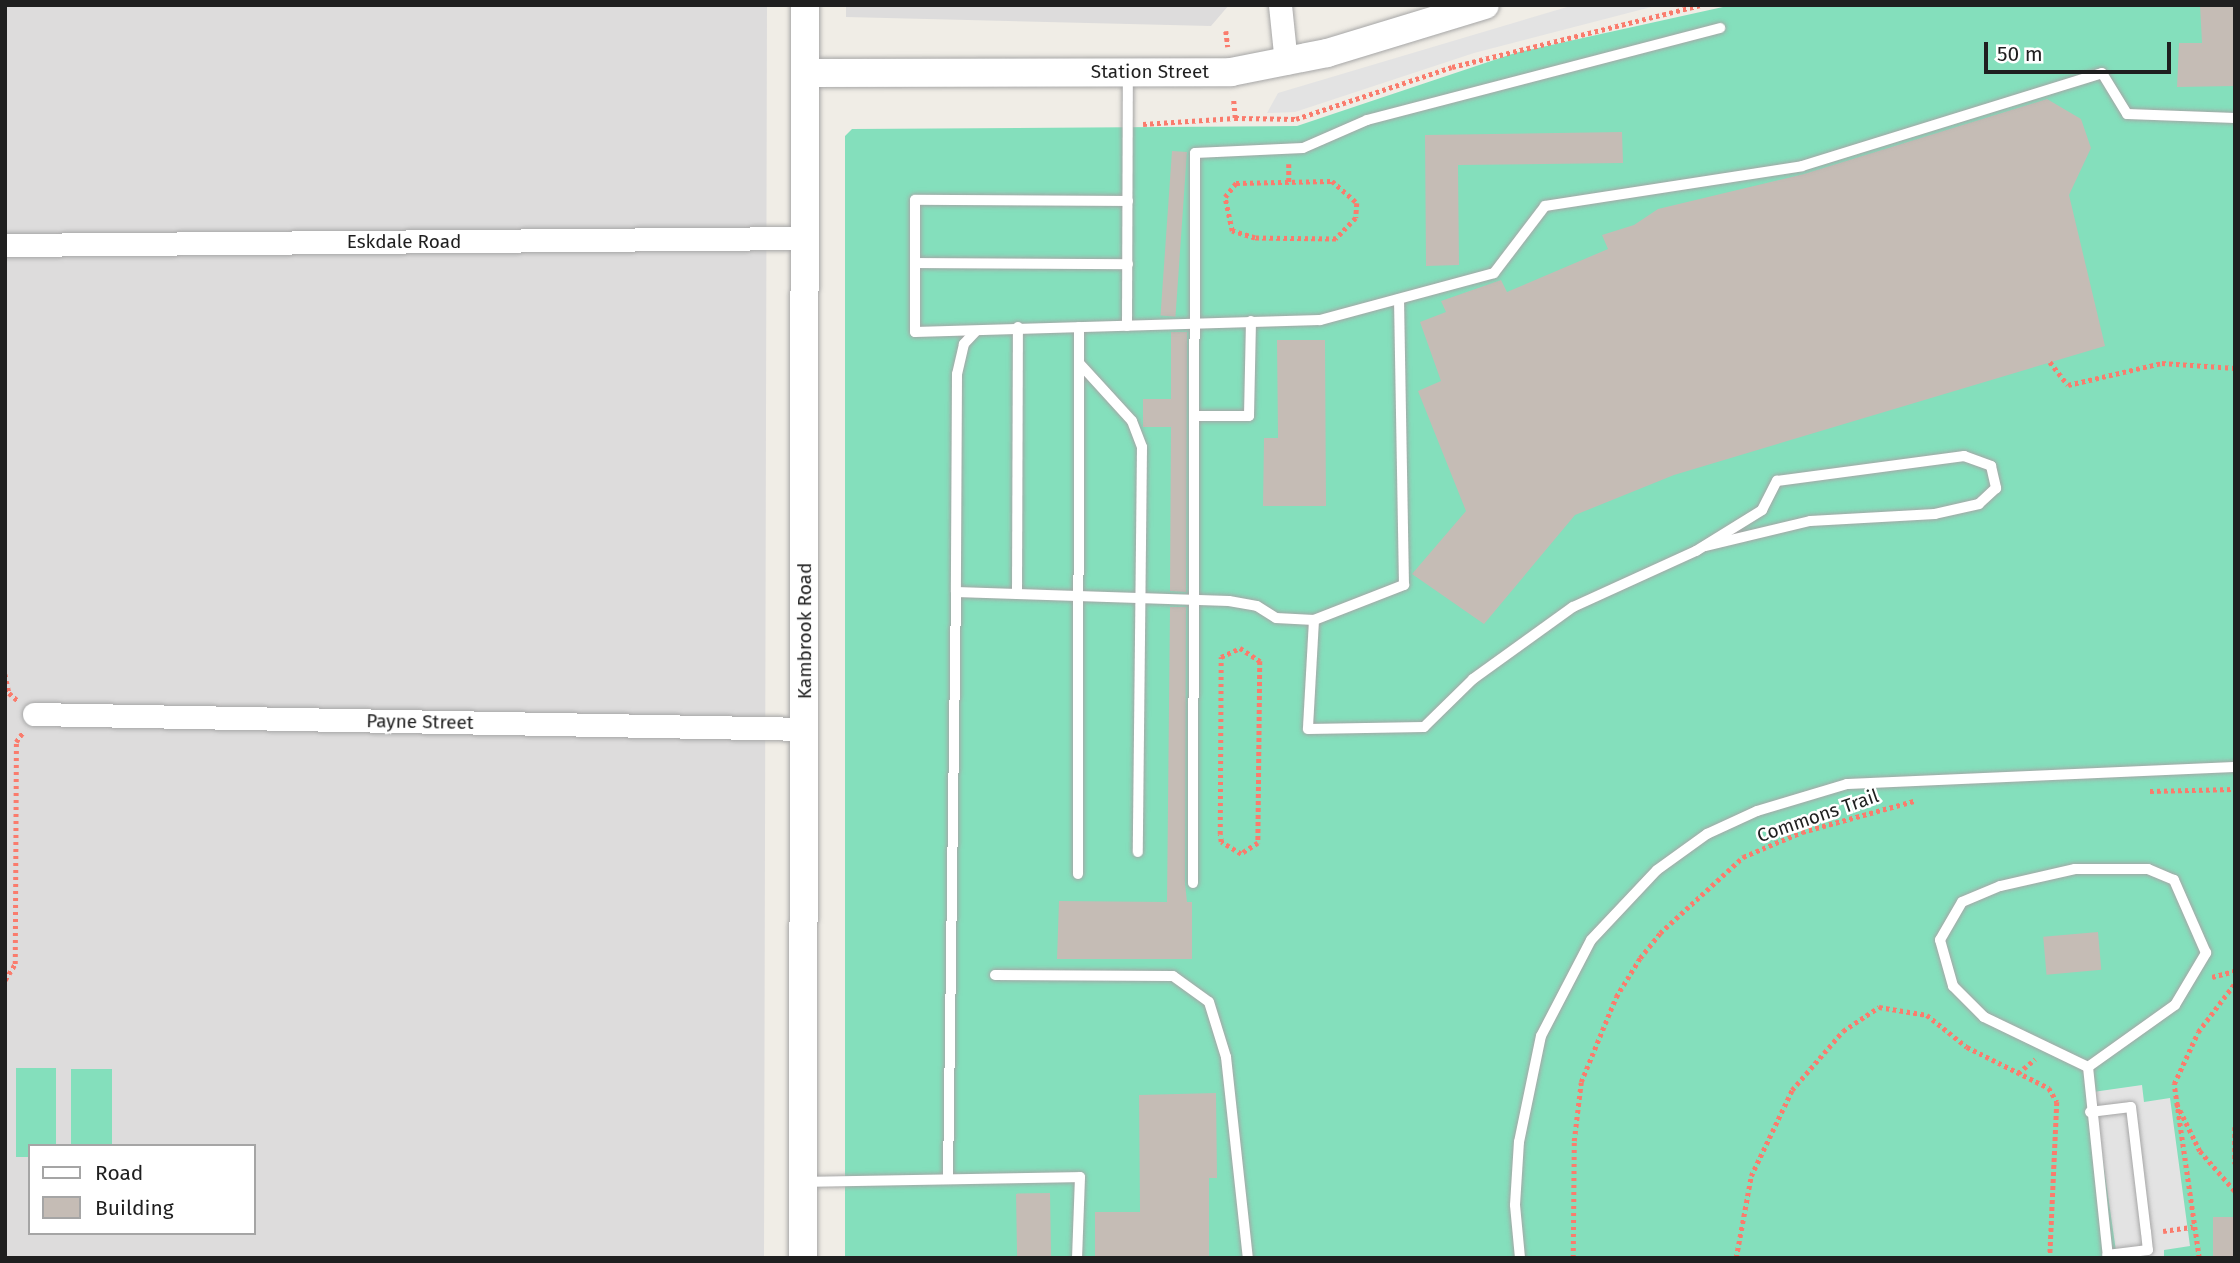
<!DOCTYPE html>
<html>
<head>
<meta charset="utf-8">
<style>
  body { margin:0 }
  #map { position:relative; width:2240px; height:1263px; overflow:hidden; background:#f0ede6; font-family:"Fira Sans",sans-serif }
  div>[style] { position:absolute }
  .residential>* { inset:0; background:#dddcdc }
  .pitch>* { inset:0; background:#84dfbc; transform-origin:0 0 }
  .parking>* { inset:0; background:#e3e3e3 }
  .building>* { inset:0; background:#c5bcb5; transform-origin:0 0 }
  .path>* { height:4.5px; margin-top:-2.25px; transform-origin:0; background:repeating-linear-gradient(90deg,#fa7c6d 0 3.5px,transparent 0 7px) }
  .roads { filter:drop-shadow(0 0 2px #a6a6a6) drop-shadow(0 0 2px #a6a6a6) }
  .service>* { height:10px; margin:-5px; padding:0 5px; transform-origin:5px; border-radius:5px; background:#fff }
  .minor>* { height:23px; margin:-11.5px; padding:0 11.5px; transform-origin:11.5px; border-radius:11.5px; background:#fff }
  .tertiary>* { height:28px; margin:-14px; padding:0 14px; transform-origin:14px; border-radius:14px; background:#fff }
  span { translate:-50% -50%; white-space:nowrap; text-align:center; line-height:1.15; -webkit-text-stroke:5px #fff; paint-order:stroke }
  .street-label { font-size:19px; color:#1f1f1f }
  .frame { position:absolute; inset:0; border:7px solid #1f1f1f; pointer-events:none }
  .legend { position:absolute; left:28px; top:1144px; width:228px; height:91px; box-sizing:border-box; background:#fff; border:2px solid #a5a5a5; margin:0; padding:9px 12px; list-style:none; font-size:21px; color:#1f1f1f }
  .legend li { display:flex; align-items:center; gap:14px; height:35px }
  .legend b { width:35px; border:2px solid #a5a5a5 }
  .scale { position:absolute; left:1984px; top:42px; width:187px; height:32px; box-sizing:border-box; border:4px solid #1f1f1f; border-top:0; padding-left:9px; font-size:21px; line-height:24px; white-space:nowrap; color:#1f1f1f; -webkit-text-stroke:5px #fff; paint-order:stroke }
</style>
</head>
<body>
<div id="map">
  <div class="residential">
    <div style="clip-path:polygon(evenodd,5px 5px,767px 5px,764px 1258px,5px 1258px,5px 5px,30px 1146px,254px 1146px,254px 1233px,30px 1233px,30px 1146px)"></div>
    <div style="clip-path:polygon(846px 5px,1229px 5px,1211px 26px,846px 17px)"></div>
  </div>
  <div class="pitch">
    <div style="clip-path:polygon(1732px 5px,2235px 5px,2235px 1258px,845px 1258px,845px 136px,852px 129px,1297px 126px,1515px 53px)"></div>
    <div style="clip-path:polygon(16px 1068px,56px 1068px,56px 1146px,30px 1146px,30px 1157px,16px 1157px)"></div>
    <div style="left:71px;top:1069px;width:41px;height:77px"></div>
  </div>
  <div class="parking">
    <div style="clip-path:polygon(1574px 5px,1659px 5px,1474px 53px,1295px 112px,1267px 113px,1278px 93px)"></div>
    <div style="clip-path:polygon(2142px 1085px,2144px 1102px,2170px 1098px,2190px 1246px,2164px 1250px,2164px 1258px,2117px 1258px,2093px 1092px)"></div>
  </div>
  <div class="building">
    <div style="clip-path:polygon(2200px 5px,2235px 5px,2235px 86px,2177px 87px,2179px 43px,2202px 43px)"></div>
    <div style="clip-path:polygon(2047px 99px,2081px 119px,2091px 148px,2069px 195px,2105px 346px,1674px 475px,1575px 515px,1484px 624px,1412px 574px,1466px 511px,1418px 391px,1441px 381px,1420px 322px,1446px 312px,1441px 301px,1501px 280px,1507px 292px,1608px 249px,1602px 235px,1634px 225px,1658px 209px,1804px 174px)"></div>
    <div style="clip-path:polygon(1622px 132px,1623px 163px,1458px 165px,1459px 265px,1426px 266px,1425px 135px)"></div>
    <div style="left:1172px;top:151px;width:15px;height:165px;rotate:4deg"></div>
    <div style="clip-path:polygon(1171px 332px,1187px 332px,1186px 592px,1170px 591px,1171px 427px,1143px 427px,1143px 399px,1171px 399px)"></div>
    <div style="clip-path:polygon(1277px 340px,1325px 340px,1326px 506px,1263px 506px,1264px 438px,1278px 438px)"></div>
    <div style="clip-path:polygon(1170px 607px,1186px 607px,1185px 883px,1187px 902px,1192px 902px,1192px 959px,1057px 959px,1059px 901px,1167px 902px)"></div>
    <div style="left:2098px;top:932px;width:38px;height:55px;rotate:85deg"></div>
    <div style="clip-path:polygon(1216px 1093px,1217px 1178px,1209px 1178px,1209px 1258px,1095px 1258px,1095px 1212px,1140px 1212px,1139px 1095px)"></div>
    <div style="left:1050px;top:1193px;width:65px;height:34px;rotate:89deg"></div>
    <div style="left:2235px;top:1217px;width:41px;height:22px;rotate:90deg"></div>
  </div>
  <div class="path">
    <div style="left:1226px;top:31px;width:16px;rotate:83deg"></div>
    <div style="left:1235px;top:118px;width:61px;rotate:0.9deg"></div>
    <div style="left:1296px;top:119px;width:164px;rotate:-18.4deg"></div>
    <div style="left:1452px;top:67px;width:257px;rotate:-14deg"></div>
    <div style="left:1143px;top:124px;width:92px;rotate:-3.7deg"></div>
    <div style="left:1235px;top:118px;width:21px;rotate:-95deg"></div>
    <div style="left:1289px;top:164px;width:18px;rotate:90deg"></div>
    <div style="left:1332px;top:181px;width:33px;rotate:41deg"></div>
    <div style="left:1357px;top:203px;width:15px;rotate:94deg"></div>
    <div style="left:1356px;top:218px;width:29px;rotate:134deg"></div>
    <div style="left:1336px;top:239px;width:81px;rotate:-179.3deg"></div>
    <div style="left:1255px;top:238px;width:24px;rotate:-163deg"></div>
    <div style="left:1232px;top:231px;width:35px;rotate:-102deg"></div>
    <div style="left:1225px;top:197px;width:18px;rotate:-52deg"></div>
    <div style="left:1236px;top:183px;width:96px;rotate:-1.2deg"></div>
    <div style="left:2050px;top:362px;width:29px;rotate:52deg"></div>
    <div style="left:2068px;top:385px;width:97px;rotate:-13.2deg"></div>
    <div style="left:2162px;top:363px;width:73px;rotate:3.9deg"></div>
    <div style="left:1240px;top:648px;width:24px;rotate:33deg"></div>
    <div style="left:1260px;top:661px;width:182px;rotate:90.6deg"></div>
    <div style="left:1258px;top:843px;width:20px;rotate:147deg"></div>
    <div style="left:1241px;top:854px;width:23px;rotate:-149deg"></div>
    <div style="left:1221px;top:842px;width:8px;rotate:-97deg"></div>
    <div style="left:1220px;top:834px;width:177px;rotate:-89.7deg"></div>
    <div style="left:1221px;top:657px;width:21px;rotate:-25deg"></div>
    <div style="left:5px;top:674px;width:19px;rotate:78deg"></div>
    <div style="left:9px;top:693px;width:11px;rotate:41deg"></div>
    <div style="left:2150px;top:791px;width:85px;rotate:-1.3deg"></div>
    <div style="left:2212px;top:977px;width:24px;rotate:-15deg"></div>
    <div style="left:5px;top:980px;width:19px;rotate:-58deg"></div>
    <div style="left:15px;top:964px;width:222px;rotate:-89.7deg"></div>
    <div style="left:16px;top:742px;width:12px;rotate:-55deg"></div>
    <div style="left:2018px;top:1073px;width:22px;rotate:-39deg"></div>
    <div style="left:2177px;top:1104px;width:52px;rotate:63.9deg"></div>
    <div style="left:2200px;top:1151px;width:53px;rotate:48.8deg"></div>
    <div style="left:2235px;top:1127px;width:37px;rotate:90deg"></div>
    <div style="left:2163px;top:1231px;width:30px;rotate:-8deg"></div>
    <div style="left:1573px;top:1258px;width:117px;rotate:-89.5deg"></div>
    <div style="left:1574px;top:1141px;width:59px;rotate:-83.2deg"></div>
    <div style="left:1581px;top:1082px;width:92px;rotate:-67.6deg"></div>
    <div style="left:1616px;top:997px;width:46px;rotate:-58.4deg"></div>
    <div style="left:1640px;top:958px;width:32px;rotate:-51deg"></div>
    <div style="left:1660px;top:933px;width:113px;rotate:-42.5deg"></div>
    <div style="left:1743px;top:857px;width:64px;rotate:-23deg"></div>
    <div style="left:1802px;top:832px;width:116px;rotate:-15.5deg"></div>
    <div style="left:1736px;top:1258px;width:83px;rotate:-79.6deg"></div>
    <div style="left:1751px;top:1176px;width:95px;rotate:-64.5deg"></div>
    <div style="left:1792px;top:1090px;width:78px;rotate:-49.2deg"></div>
    <div style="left:1843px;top:1031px;width:43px;rotate:-33.7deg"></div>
    <div style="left:1879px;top:1007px;width:49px;rotate:9.5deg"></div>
    <div style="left:1927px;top:1015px;width:51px;rotate:38.7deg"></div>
    <div style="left:1967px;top:1047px;width:92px;rotate:26.6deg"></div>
    <div style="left:2049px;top:1088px;width:16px;rotate:60deg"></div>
    <div style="left:2057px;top:1102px;width:156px;rotate:92.6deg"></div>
    <div style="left:2199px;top:1258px;width:176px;rotate:-98.2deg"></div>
    <div style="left:2174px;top:1084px;width:57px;rotate:-65.2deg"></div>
    <div style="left:2198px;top:1032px;width:61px;rotate:-52.9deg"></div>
  </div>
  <div class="roads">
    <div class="service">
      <div style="left:1128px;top:201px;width:213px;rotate:-179.7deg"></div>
      <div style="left:915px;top:200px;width:132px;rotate:90deg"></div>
      <div style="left:915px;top:332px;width:405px;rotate:-1.7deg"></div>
      <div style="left:1320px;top:320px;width:180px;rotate:-15.1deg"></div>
      <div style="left:1494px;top:273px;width:84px;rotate:-52.7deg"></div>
      <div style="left:1545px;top:206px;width:260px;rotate:-8.8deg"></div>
      <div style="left:1802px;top:166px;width:314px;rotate:-17.2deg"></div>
      <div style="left:2102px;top:73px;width:48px;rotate:58.6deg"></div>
      <div style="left:2127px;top:114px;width:108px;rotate:2.1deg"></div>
      <div style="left:915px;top:263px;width:213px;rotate:0.3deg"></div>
      <div style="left:1127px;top:326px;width:253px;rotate:-89.8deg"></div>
      <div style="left:976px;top:331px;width:18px;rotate:133deg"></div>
      <div style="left:964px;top:344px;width:31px;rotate:103deg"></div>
      <div style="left:957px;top:374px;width:218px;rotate:90.3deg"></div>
      <div style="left:956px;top:592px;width:273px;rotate:1.9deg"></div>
      <div style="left:1229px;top:601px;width:28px;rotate:10deg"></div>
      <div style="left:1257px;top:606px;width:22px;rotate:32deg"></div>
      <div style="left:1276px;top:618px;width:38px;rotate:3deg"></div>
      <div style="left:1314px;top:620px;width:97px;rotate:-21.3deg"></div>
      <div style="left:1404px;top:585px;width:286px;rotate:-91deg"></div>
      <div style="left:1080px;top:364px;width:77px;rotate:47.6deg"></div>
      <div style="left:1132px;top:421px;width:28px;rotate:69deg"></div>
      <div style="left:1142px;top:447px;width:405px;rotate:90.6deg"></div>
      <div style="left:1194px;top:416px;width:55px"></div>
      <div style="left:1249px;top:416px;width:95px;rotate:-88.8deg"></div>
      <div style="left:1017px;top:594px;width:267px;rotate:-89.8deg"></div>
      <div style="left:1314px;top:620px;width:109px;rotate:93.2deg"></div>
      <div style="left:1308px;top:729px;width:116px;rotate:-1deg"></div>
      <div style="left:1424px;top:727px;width:69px;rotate:-44.4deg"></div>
      <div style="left:1473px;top:679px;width:123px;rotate:-35.8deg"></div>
      <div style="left:1573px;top:607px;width:135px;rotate:-24.5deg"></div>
      <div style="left:1696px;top:551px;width:78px;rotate:-31.8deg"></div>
      <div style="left:1762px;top:510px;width:33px;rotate:-63deg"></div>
      <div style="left:1777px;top:481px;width:189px;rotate:-7.6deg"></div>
      <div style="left:1964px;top:456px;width:29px;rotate:20deg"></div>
      <div style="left:1991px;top:466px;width:23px;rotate:77deg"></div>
      <div style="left:1996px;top:488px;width:23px;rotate:137deg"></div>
      <div style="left:1979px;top:504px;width:45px;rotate:167.2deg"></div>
      <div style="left:1935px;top:514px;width:125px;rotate:176.8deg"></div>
      <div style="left:1810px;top:521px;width:108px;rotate:166.6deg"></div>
      <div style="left:1078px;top:874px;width:547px;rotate:-89.9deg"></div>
      <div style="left:1193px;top:883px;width:730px;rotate:-89.84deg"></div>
      <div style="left:1195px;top:153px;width:108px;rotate:-2.7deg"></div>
      <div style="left:1303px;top:148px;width:70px;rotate:-23.6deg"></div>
      <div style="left:1367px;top:120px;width:365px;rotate:-14.6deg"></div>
      <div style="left:995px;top:975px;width:178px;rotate:0.3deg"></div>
      <div style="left:1173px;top:976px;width:44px;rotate:35.8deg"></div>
      <div style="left:1209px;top:1002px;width:58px;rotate:72.8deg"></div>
      <div style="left:1226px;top:1057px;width:202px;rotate:83.8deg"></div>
      <div style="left:2088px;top:1067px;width:107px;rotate:-35.5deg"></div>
      <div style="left:2175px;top:1005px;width:61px;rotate:-59.2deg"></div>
      <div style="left:2206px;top:953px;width:80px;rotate:-113.7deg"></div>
      <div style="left:2174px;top:880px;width:28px;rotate:-157deg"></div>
      <div style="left:2148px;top:869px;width:73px;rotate:180deg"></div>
      <div style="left:2075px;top:869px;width:77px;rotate:167.2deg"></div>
      <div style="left:2000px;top:886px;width:41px;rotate:157.2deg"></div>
      <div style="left:1962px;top:902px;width:44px;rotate:120.1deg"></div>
      <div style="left:1940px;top:940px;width:48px;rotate:74.2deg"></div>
      <div style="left:1953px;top:986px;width:44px;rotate:45deg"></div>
      <div style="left:1984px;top:1017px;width:115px;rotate:25.7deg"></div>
      <div style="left:2088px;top:1067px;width:192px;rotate:84deg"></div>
      <div style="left:2090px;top:1112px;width:41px;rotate:-7deg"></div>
      <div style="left:2131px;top:1107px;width:126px;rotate:83.2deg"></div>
      <div style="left:2146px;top:1232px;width:18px;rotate:84deg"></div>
      <div style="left:2148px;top:1250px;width:41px;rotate:173deg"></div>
      <div style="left:948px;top:1179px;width:587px;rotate:-89.22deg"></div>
      <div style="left:804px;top:1182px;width:276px;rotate:-1deg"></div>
      <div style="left:1080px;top:1177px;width:81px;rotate:92.1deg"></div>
      <div style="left:1520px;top:1258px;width:53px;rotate:-95.4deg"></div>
      <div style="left:1515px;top:1205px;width:63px;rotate:-86.4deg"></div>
      <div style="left:1519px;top:1142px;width:108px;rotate:-78.3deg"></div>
      <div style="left:1541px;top:1036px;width:108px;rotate:-62.5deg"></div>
      <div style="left:1591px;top:940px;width:96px;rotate:-46.7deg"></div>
      <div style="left:1657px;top:870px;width:62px;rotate:-35.8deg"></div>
      <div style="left:1707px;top:834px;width:55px;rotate:-24.7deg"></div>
      <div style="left:1757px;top:811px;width:94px;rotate:-16.7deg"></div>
      <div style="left:1847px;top:784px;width:388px;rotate:-2.5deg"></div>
    </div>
    <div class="minor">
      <div style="left:1280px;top:5px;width:58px;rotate:84.1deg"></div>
      <div style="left:5px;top:245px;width:797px;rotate:-0.5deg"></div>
      <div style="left:34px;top:714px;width:772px;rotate:1.11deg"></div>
    </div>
    <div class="tertiary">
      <div style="left:806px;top:73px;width:425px;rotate:-0.1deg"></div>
      <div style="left:1231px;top:72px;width:98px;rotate:-11.2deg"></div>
      <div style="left:1327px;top:53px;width:165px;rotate:-16.9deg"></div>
      <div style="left:803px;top:1258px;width:1253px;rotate:-89.91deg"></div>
    </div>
  </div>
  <div class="street-label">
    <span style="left:1150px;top:72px">Station Street</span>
    <span style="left:404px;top:242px">Eskdale Road</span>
    <span style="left:805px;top:631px;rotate:-90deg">Kambrook Road</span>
    <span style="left:420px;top:722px;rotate:1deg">Payne Street</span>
    <span style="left:1818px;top:816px;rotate:-19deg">Commons Trail</span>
  </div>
  <div class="frame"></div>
  <ul class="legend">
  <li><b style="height:9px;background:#fff"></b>Road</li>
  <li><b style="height:19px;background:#c5bcb5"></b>Building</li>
  </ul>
  <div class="scale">50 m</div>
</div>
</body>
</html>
